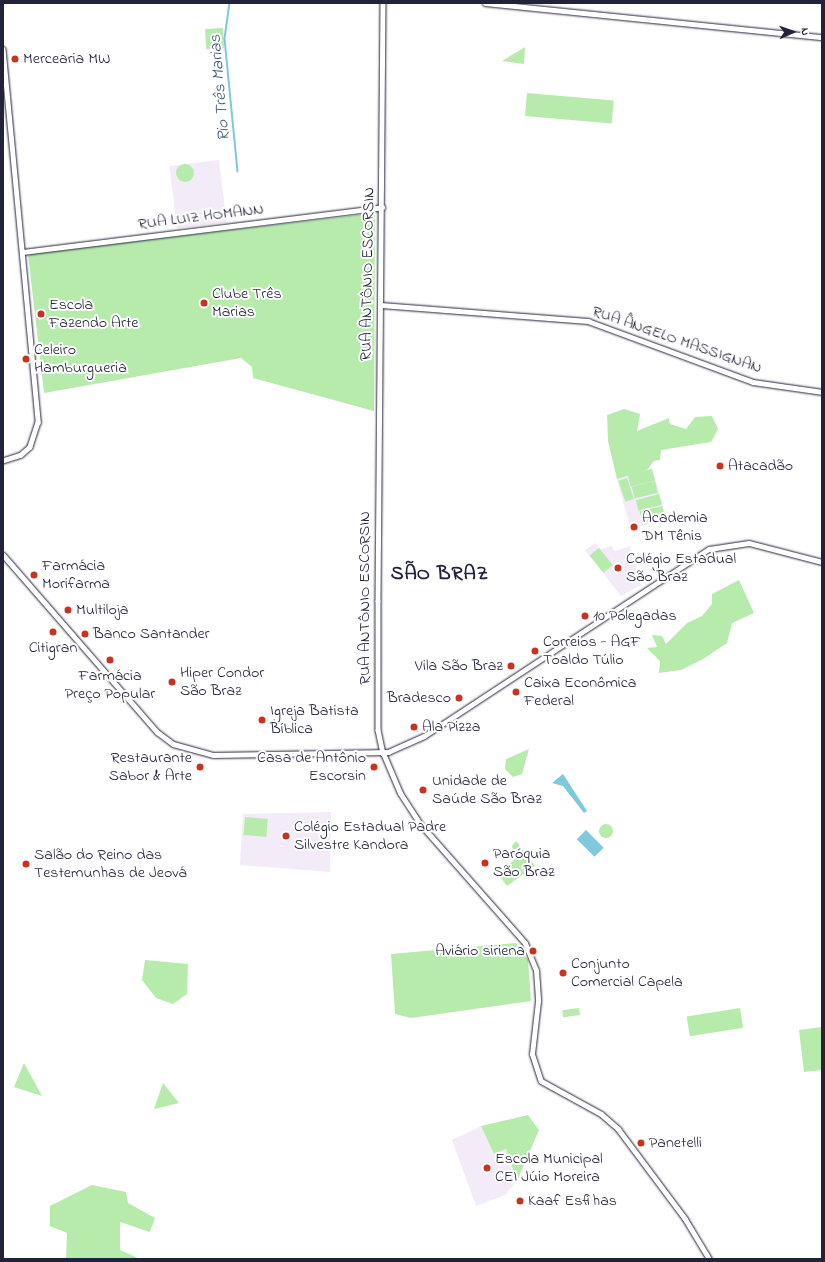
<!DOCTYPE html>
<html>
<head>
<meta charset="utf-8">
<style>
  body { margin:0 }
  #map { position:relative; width:825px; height:1262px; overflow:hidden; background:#fff; font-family:"Indie Flower",sans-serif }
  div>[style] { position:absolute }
  .built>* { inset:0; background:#f3ebf8; transform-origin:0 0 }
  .green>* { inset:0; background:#b6ebac; transform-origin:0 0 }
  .round { border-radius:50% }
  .water>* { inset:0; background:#7ec9dd; transform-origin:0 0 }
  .stream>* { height:1.5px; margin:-0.75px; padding:0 0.75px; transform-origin:0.75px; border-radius:0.75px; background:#7ec9dd }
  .roads { filter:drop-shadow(0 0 1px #22223b) drop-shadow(0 0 1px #22223b) }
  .tertiary>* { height:4.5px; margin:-2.25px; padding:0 2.25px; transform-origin:2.25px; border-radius:2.25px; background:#fff }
  .secondary>* { height:5px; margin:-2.5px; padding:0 2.5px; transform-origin:2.5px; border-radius:2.5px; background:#fff }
  .dots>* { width:11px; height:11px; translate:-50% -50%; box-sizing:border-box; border:2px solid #fff; border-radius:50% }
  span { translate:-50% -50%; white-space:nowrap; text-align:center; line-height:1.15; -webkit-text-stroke:4px #fff; paint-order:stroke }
  .poi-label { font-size:16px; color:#22223b }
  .left { translate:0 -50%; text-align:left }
  .right { translate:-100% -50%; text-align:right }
  .street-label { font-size:16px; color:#22223b }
  .water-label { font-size:17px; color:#425c74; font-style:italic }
  .district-label { font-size:20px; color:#22223b; font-weight:700; letter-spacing:1px }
  .frame { position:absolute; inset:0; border:4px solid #22223b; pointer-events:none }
  .north { position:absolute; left:773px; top:12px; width:40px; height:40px; -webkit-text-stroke:3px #fff; paint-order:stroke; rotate:88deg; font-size:11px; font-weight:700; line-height:16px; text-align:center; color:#22223b }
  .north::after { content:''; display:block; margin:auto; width:14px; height:18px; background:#22223b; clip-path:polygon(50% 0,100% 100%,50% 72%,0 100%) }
</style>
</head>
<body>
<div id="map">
  <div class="built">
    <div style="left:219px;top:160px;width:63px;height:50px;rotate:83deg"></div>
    <div style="left:652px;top:468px;width:53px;height:37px;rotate:74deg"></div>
    <div style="clip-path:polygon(595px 543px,601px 549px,611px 546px,615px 551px,630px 546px,641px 585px,621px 596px,585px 550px)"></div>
    <div style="clip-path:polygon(331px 812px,330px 872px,240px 865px,243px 814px)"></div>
    <div style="clip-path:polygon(481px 1126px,494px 1154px,506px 1149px,517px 1181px,505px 1195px,476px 1206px,452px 1140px)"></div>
  </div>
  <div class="green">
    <div style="left:223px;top:28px;width:20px;height:18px;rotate:87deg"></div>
    <div style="clip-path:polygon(525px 47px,524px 64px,502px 61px)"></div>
    <div style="left:527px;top:93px;width:87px;height:23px;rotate:5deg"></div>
    <div class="round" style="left:176px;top:164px;width:18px;height:18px"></div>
    <div style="clip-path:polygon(375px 213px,374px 411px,253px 378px,252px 367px,241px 358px,44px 393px,28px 254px)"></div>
    <div style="clip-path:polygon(624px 409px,640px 414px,637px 431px,669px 418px,670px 424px,686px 429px,695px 417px,712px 416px,718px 429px,711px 442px,661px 450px,660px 460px,654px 461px,647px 470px,617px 479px,608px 441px,607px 415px)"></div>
    <div style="left:652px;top:469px;width:12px;height:25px;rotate:76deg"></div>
    <div style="left:627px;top:478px;width:22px;height:9px;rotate:72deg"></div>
    <div style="left:655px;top:481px;width:12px;height:24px;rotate:76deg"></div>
    <div style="left:659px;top:494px;width:11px;height:24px;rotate:75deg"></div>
    <div style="left:662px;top:506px;width:12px;height:23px;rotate:76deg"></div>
    <div style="left:599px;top:548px;width:22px;height:12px;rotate:51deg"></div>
    <div style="clip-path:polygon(739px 580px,754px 613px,732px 623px,727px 643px,703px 659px,681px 670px,659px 673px,660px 661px,647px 648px,657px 647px,652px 635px,662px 636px,666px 644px,687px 623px,702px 616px,712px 604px,712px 594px)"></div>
    <div style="clip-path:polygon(529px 749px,522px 774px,513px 777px,505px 769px,506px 759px)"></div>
    <div style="left:245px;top:817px;width:23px;height:18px;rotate:5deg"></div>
    <div class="round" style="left:599px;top:824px;width:14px;height:14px"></div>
    <div style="clip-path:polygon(516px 841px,535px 866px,507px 886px,498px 874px,515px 859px,512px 846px)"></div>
    <div style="clip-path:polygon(516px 943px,528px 960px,531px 1001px,411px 1018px,395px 1014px,391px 954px)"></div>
    <div style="clip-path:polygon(145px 960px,188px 964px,187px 994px,173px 1004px,156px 998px,142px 980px)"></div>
    <div style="left:579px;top:1008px;width:7px;height:17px;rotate:82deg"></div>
    <div style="left:740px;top:1008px;width:20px;height:54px;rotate:81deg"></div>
    <div style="clip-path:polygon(822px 1027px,822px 1070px,804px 1072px,799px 1030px)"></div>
    <div style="clip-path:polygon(24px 1063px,42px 1096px,14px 1087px)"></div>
    <div style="clip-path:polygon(163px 1083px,179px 1103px,154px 1109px)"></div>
    <div style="clip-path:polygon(528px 1115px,539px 1130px,517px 1181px,506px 1149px,494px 1154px,481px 1126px)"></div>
    <div style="clip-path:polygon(92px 1185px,126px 1192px,128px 1203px,155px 1218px,150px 1232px,120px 1222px,120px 1250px,140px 1259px,66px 1259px,67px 1233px,50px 1226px,50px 1206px)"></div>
  </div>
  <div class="water">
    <div style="clip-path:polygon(563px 774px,587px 811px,584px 813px,563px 786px,552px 783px)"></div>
    <div style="left:586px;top:830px;width:25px;height:13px;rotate:45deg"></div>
  </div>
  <div class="stream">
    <div style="left:230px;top:3px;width:36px;rotate:98deg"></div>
    <div style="left:225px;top:39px;width:133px;rotate:84.4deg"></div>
  </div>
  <div class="roads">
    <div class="tertiary">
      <div style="left:383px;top:3px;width:598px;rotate:90.48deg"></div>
      <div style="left:378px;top:601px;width:129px;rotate:90deg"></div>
      <div style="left:378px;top:730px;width:24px;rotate:78deg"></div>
      <div style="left:485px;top:3px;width:339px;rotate:5.8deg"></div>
      <div style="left:3px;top:49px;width:375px;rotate:84.6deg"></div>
      <div style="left:38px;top:422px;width:26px;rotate:108deg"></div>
      <div style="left:30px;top:447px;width:12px;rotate:138deg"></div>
      <div style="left:21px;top:455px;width:19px;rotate:162deg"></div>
      <div style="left:23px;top:252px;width:362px;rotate:-7.1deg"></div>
      <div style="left:380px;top:305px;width:209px;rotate:4.4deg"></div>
      <div style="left:588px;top:321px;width:176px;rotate:20.3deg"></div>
      <div style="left:753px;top:382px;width:70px;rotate:8.2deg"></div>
    </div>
    <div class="secondary">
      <div style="left:3px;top:555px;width:235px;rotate:49deg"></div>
      <div style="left:157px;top:732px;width:20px;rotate:37deg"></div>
      <div style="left:173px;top:744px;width:41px;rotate:15.4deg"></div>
      <div style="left:213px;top:755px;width:175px;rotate:-1deg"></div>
      <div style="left:388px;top:752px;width:39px;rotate:-24deg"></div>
      <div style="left:424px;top:736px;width:341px;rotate:-33.3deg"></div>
      <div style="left:709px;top:549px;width:40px;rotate:-8.5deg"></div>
      <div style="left:749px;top:543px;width:75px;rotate:14.6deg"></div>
      <div style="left:383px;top:753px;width:43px;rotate:67deg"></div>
      <div style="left:400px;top:793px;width:38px;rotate:57deg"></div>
      <div style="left:421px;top:825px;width:157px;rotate:48.6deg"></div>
      <div style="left:525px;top:943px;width:29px;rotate:68deg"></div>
      <div style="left:536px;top:970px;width:31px;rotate:86deg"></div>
      <div style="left:538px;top:1001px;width:53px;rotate:96.5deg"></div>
      <div style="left:532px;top:1054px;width:28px;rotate:72deg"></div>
      <div style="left:541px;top:1081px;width:68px;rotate:28.8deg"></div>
      <div style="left:601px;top:1114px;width:23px;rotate:41deg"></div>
      <div style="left:618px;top:1129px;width:112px;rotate:53.3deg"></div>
      <div style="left:685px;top:1219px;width:47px;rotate:59deg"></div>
    </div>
  </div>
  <div class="dots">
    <div style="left:15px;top:59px;background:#c8321e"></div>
    <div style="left:204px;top:303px;background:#c8321e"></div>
    <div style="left:41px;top:314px;background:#c8321e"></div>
    <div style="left:26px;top:359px;background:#c8321e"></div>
    <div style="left:720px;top:466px;background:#c8321e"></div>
    <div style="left:634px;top:527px;background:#c8321e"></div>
    <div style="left:618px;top:568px;background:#c8321e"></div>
    <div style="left:34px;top:575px;background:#c8321e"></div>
    <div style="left:68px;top:610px;background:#c8321e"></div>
    <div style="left:585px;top:616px;background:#c8321e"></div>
    <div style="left:53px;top:632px;background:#c8321e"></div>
    <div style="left:85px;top:634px;background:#c8321e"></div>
    <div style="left:535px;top:651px;background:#c8321e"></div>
    <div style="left:110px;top:660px;background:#c8321e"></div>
    <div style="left:511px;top:666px;background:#c8321e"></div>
    <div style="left:172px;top:682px;background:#c8321e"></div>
    <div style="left:516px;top:692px;background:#c8321e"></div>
    <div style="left:459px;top:698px;background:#c8321e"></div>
    <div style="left:262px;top:720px;background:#c8321e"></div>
    <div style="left:414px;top:727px;background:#c8321e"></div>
    <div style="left:200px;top:767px;background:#c8321e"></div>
    <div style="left:374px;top:767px;background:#c8321e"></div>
    <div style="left:423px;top:790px;background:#c8321e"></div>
    <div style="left:286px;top:836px;background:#c8321e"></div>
    <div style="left:485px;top:863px;background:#c8321e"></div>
    <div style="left:26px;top:864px;background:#c8321e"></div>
    <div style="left:533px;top:951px;background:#c8321e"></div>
    <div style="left:563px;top:973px;background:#c8321e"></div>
    <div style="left:641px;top:1143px;background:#c8321e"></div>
    <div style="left:487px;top:1168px;background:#c8321e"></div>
    <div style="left:520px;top:1201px;background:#c8321e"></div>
  </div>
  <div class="poi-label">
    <span class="left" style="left:23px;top:59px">Mercearia MW</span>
    <span class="left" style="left:212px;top:303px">Clube Três<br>Marias</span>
    <span class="left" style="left:49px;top:314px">Escola<br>Fazendo Arte</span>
    <span class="left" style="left:34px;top:359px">Celeiro<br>Hamburgueria</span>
    <span class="left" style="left:728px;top:466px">Atacadão</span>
    <span class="left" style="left:642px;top:527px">Academia<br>DM Tênis</span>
    <span class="left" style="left:626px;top:568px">Colégio Estadual<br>São Braz</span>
    <span class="left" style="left:42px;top:575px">Farmácia<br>Morifarma</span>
    <span class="left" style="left:76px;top:610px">Multiloja</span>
    <span class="left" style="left:593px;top:616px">10 Polegadas</span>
    <span class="left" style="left:93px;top:634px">Banco Santander</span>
    <span class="left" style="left:543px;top:651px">Correios - AGF<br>Toaldo Túlio</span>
    <span style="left:53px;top:648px">Citigran</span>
    <span class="right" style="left:503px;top:666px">Vila São Braz</span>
    <span class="left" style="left:180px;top:682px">Hiper Condor<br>São Braz</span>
    <span style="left:110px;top:685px">Farmácia<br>Preço Popular</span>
    <span class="left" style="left:524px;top:692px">Caixa Econômica<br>Federal</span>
    <span class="right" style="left:451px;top:698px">Bradesco</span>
    <span class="left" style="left:270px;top:720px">Igreja Batista<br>Bíblica</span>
    <span class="left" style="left:422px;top:727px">Ala Pizza</span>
    <span class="right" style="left:192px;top:767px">Restaurante<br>Sabor &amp; Arte</span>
    <span class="right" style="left:366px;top:767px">Casa de Antônio<br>Escorsin</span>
    <span class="left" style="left:432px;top:790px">Unidade de<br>Saúde São Braz</span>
    <span class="left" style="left:294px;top:836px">Colégio Estadual Padre<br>Silvestre Kandora</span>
    <span class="left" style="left:493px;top:863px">Paróquia<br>São Braz</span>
    <span class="left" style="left:34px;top:864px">Salão do Reino das<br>Testemunhas de Jeová</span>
    <span class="right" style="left:525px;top:951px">Aviário siriena</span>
    <span class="left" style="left:571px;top:973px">Conjunto<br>Comercial Capela</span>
    <span class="left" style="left:649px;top:1143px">Panetelli</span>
    <span class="left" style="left:495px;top:1168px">Escola Municipal<br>CEI Júio Moreira</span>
    <span class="left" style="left:528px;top:1201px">Kaaf Esfihas</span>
  </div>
  <div class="street-label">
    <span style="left:201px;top:217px;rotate:-7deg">RUA LUIZ HOMANN</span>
    <span style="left:368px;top:274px;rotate:-89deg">RUA ANTÔNIO ESCORSIN</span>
    <span style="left:677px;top:340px;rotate:19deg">RUA ÂNGELO MASSIGNAN</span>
    <span style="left:365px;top:598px;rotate:-90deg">RUA ANTÔNIO ESCORSIN</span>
  </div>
  <div class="water-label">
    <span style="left:220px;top:88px;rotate:-95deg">Rio Três Marias</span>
  </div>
  <div class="district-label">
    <span style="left:440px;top:574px">SÃO BRAZ</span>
  </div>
  <div class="frame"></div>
  <div class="north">N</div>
</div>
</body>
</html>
